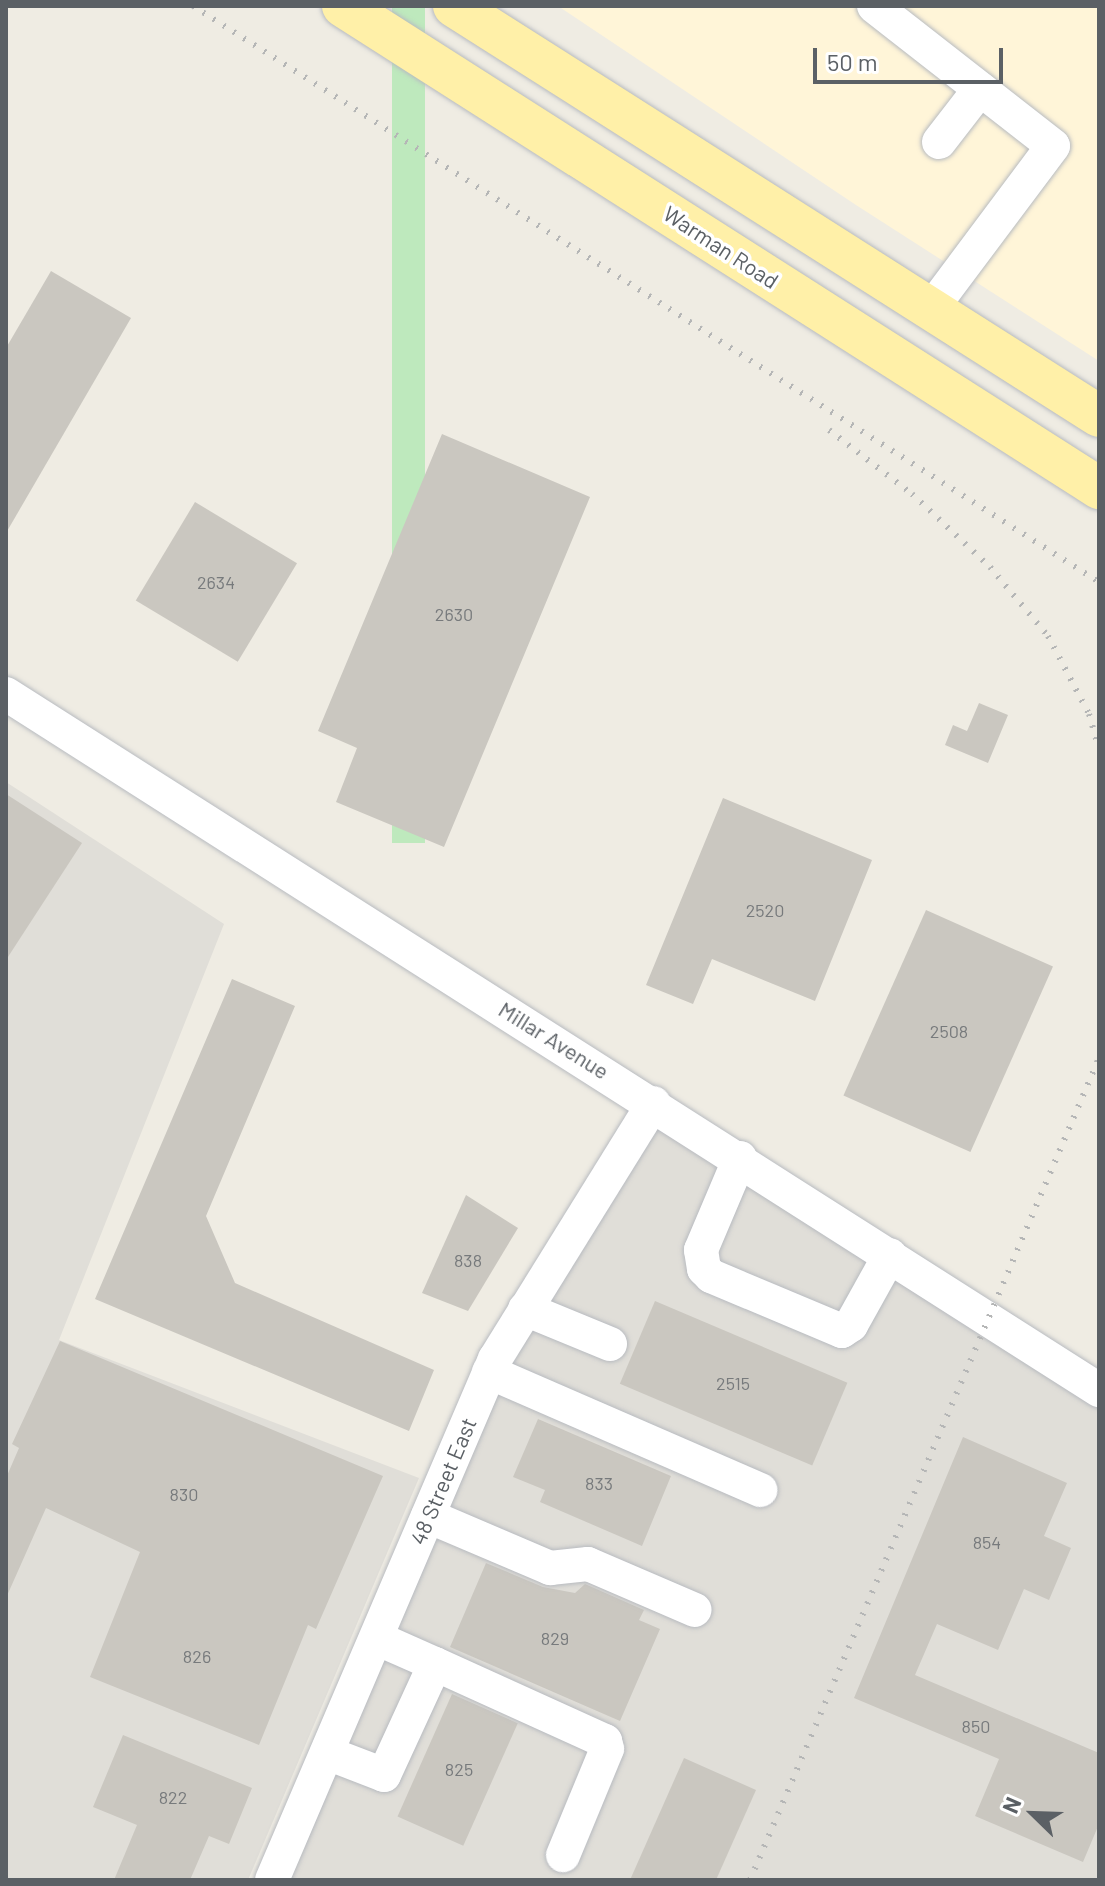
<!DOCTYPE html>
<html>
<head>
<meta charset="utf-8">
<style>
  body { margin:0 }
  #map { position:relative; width:1105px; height:1886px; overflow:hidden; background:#efece3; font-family:Barlow,sans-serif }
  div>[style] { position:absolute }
  .commercial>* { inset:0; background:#fff5d8 }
  .industrial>* { inset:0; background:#e0ded8 }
  .green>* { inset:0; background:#bee9bd; transform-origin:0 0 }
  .building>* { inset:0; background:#cac7c0; transform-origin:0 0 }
  .roads { filter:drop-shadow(0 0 2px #b8bbc0) drop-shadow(0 0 2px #b8bbc0) }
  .minor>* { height:34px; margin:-17px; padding:0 17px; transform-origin:17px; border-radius:17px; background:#fff }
  .major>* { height:42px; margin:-21px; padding:0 21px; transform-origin:21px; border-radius:21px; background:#fff0a8 }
  .rail>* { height:6px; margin-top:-3px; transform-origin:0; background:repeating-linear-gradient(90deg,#b5b6b6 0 2px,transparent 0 12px) }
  span { translate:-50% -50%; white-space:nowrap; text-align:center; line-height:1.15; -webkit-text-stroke:7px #fff; paint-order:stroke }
  .number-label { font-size:18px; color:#777a7c }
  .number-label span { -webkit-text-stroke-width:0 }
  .street-label { font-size:22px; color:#5b6065 }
  .frame { position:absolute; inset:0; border:8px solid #5b6065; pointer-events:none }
  .north { position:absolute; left:993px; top:1774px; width:80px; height:80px; -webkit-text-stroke:6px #fff; paint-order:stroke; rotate:293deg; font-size:22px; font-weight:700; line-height:32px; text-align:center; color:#5b6065 }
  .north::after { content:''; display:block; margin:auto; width:28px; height:36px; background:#5b6065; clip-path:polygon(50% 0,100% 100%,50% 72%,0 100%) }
  .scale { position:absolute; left:813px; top:48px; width:190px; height:36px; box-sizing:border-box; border:4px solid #5b6065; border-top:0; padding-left:10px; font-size:24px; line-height:28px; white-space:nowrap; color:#5b6065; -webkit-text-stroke:6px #fff; paint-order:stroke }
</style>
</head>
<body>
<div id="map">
  <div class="commercial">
    <div style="clip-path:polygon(558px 6px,1099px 6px,1099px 361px,856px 205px)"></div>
  </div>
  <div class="industrial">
    <div style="clip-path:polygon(6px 782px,224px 924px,59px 1340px,419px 1478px,248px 1880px,6px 1880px)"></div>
    <div style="clip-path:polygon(654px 1103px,1099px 1390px,1099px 1880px,272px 1880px,495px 1359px)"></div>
  </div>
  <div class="green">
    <div style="left:392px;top:6px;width:33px;height:837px"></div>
  </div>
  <div class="building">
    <div style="clip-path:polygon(51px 271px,131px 318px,6px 533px,6px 348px)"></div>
    <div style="clip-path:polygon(442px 434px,590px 497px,444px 847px,336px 802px,357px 748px,318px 731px)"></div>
    <div style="left:195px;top:502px;width:119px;height:115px;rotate:31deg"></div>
    <div style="clip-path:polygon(979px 703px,1008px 715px,988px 763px,945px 745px,953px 725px,967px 731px)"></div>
    <div style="clip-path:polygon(6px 794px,82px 843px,6px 960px)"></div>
    <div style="clip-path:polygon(723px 798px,872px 860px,815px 1001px,712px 959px,693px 1004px,646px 985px)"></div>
    <div style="left:926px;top:910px;width:139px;height:203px;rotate:24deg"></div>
    <div style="clip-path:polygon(232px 979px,295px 1006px,206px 1216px,235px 1283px,434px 1370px,409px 1431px,95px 1299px)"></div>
    <div style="clip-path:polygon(466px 1195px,518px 1228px,468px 1311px,422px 1293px)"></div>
    <div style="left:655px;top:1301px;width:209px;height:90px;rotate:23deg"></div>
    <div style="clip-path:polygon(60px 1341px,383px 1476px,316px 1629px,308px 1625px,259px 1745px,90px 1677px,140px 1552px,46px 1508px,6px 1598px,6px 1478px,19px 1448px,12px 1444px)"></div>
    <div style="clip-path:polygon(538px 1419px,671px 1476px,642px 1546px,540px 1502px,545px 1490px,513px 1477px)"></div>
    <div style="clip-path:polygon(963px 1437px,1067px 1483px,1044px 1536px,1071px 1548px,1049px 1600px,1024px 1589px,998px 1650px,937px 1624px,915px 1675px,1099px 1753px,1099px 1824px,1083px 1862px,975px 1816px,999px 1759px,854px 1698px)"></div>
    <div style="clip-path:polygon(486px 1563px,543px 1587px,575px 1593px,585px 1584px,644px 1610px,639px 1620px,660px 1629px,620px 1721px,450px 1647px)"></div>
    <div style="left:452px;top:1694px;width:72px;height:134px;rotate:24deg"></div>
    <div style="clip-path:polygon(123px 1735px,252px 1788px,229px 1844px,209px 1836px,190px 1880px,114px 1880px,137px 1825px,93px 1807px)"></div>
    <div style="clip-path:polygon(684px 1758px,756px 1790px,716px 1880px,630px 1880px)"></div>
  </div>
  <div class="roads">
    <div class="minor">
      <div style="left:874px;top:6px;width:227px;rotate:38deg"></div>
      <div style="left:1053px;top:146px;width:204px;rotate:126.8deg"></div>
      <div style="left:939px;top:142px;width:67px;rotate:-52.3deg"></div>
      <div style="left:6px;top:694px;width:1296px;rotate:32.49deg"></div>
      <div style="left:740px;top:1158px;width:100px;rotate:113deg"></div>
      <div style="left:701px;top:1250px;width:19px;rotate:81deg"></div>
      <div style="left:704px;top:1269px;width:10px;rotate:45deg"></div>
      <div style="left:711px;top:1276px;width:142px;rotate:22.8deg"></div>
      <div style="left:842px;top:1331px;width:11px;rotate:-34deg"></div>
      <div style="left:851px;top:1325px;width:80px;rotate:-60.9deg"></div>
      <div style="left:525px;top:1309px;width:92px;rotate:22.4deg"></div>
      <div style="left:489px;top:1372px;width:296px;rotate:23.5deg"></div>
      <div style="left:428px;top:1516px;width:133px;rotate:23.1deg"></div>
      <div style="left:550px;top:1568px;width:38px;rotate:-6deg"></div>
      <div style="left:588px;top:1564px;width:116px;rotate:23.3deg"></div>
      <div style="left:435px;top:1664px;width:187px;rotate:24.4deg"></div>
      <div style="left:605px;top:1741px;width:8px;rotate:76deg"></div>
      <div style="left:607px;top:1749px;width:115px;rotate:112.5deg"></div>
      <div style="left:327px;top:1753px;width:61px;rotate:21.1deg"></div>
      <div style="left:384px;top:1775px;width:122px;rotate:-65.3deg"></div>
      <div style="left:435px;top:1664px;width:64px;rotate:-156.2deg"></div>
      <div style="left:272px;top:1880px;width:567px;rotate:-66.83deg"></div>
      <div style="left:495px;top:1359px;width:301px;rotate:-58.2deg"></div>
    </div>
    <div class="major">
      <div style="left:343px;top:6px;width:897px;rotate:32.52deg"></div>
      <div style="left:454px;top:6px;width:764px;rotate:32.44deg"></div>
    </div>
  </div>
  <div class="rail">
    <div style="left:193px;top:6px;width:1074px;rotate:32.45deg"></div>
    <div style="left:829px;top:430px;width:105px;rotate:37.6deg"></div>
    <div style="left:912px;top:494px;width:107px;rotate:43.1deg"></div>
    <div style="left:990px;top:567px;width:90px;rotate:50deg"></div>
    <div style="left:1048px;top:636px;width:88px;rotate:62.3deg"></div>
    <div style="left:1089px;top:714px;width:35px;rotate:74deg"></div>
    <div style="left:750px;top:1880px;width:893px;rotate:-67deg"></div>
  </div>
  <div class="number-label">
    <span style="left:216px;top:582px">2634</span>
    <span style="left:454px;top:614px">2630</span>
    <span style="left:765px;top:910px">2520</span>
    <span style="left:949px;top:1031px">2508</span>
    <span style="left:468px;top:1260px">838</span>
    <span style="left:733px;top:1383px">2515</span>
    <span style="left:599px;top:1483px">833</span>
    <span style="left:184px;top:1494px">830</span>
    <span style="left:987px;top:1542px">854</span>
    <span style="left:555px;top:1638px">829</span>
    <span style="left:197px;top:1656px">826</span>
    <span style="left:976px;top:1726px">850</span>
    <span style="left:459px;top:1769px">825</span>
    <span style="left:173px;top:1797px">822</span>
  </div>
  <div class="street-label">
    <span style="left:721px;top:247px;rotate:33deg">Warman Road</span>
    <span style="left:554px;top:1040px;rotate:32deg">Millar Avenue</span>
    <span style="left:443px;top:1481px;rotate:-67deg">48 Street East</span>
  </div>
  <div class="frame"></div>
  <div class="north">N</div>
  <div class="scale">50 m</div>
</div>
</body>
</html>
